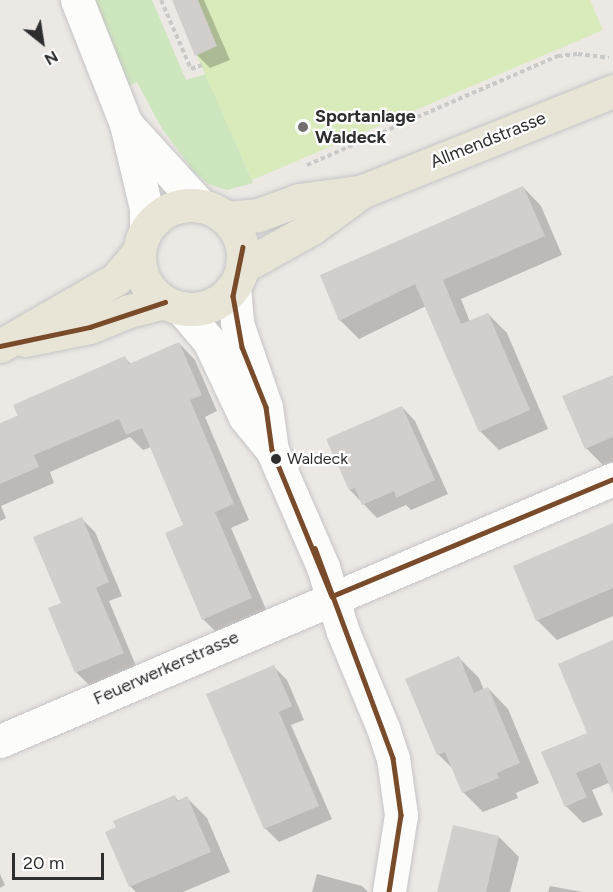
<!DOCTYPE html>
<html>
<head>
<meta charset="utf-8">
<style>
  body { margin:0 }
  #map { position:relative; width:613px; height:892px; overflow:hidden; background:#ece8e4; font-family:Figtree,sans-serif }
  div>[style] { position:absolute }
  .green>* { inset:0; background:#cee6be }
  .pitch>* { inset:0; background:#d9eabb }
  .shadow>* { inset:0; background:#0003 }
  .building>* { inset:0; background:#d1cecb }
  .path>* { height:4px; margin-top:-2px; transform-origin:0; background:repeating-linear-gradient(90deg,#c9c9c8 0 4.5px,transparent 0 7.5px) }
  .roads { filter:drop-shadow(0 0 2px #c5c4c5) drop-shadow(0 0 2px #c5c4c5) }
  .minor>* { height:33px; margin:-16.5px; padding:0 16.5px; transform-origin:16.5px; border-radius:16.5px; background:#fcfcfb }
  .major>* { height:33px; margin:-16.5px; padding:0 16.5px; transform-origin:16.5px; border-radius:16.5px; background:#e8e4d6 }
  .major>.ring { margin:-16.5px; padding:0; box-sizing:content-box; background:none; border:33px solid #e8e4d6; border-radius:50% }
  .bus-1>* { height:4.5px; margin:-2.25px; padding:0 2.25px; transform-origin:2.25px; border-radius:2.25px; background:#7a4b2a }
  .dots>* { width:16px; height:16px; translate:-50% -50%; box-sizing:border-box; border:3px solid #fff; border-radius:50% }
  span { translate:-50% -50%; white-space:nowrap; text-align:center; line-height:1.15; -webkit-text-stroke:4.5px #fff; paint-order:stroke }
  .bus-label { font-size:16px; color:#2e2e2e }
  .left { translate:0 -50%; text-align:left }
  .poi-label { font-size:18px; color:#2e2e2e; font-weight:700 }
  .street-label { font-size:18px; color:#2e2e2e }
  .north { position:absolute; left:12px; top:12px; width:60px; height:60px; -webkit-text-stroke:4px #fff; paint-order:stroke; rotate:150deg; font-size:16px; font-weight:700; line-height:24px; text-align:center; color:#2e2e2e }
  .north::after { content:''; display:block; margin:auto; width:21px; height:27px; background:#2e2e2e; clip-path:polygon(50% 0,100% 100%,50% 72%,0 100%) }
  .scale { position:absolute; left:12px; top:853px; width:92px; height:27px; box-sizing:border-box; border:3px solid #2e2e2e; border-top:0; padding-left:8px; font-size:18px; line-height:21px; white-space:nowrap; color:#2e2e2e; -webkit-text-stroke:4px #fff; paint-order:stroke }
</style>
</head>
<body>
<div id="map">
  <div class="green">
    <div style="clip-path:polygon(92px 0,152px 0,186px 80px,206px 74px,253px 183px,227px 190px,208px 184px,194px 172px,161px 127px,137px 82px,129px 86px)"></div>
  </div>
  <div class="pitch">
    <div style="clip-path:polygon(172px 0,590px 0,603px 30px,252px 180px)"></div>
  </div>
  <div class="shadow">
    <div style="clip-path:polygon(173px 0,204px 0,230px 60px,210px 68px,197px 55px)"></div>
    <div style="clip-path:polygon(523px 187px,541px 206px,562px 255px,461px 299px,470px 322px,488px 314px,507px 333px,548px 429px,499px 450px,480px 431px,426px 306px,359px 339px,340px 320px)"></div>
    <div style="clip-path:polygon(179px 343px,195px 360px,217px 411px,205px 417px,249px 520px,231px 528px,268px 614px,219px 635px,203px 619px,185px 526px,151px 447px,143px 450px,130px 437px,50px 472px,54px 483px,1px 506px,6px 518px,0 521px,0 425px,125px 358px,131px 364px)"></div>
    <div style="clip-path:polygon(613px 376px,613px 465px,606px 468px,586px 448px)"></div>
    <div style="clip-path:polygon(402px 407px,415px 421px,448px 494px,411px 510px,406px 505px,377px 518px,350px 490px,328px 440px)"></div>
    <div style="clip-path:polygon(81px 518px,95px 532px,122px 596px,109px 601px,136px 666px,90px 686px,77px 673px,50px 609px,63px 604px)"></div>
    <div style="clip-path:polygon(613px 525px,613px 616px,557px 640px,537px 620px)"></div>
    <div style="clip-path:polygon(613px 643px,613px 781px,592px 790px,603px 815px,583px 823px,566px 806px,543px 752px,589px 733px)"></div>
    <div style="clip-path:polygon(459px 658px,479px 678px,484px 690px,488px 688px,508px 709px,539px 783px,516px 793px,518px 798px,483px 812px,463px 792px,454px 770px,438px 754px)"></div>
    <div style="clip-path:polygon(274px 667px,287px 680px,304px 720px,291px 725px,332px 819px,279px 842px,265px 828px,208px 695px)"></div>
    <div style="clip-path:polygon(174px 796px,179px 801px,187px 798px,207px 818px,230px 872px,183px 892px,136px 892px,130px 886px,118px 828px)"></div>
    <div style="clip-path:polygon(499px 837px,519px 857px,510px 892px,439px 892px)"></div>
    <div style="clip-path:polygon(0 874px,5px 885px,0 888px)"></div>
    <div style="clip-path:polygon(317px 874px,362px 886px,368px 892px,312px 892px)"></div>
    <div style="clip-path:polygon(550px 886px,582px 892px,548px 892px)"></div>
  </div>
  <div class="building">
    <div style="clip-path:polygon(172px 0,198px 0,217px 46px,195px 56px)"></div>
    <div style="clip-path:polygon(523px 186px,545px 236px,443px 280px,461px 324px,488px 313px,530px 410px,479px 432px,415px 284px,339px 321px,320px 275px)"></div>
    <div style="clip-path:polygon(179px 342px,202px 395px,190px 400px,234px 504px,215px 512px,252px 598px,202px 620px,165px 533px,183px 525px,142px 428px,126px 435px,119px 419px,34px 455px,39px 467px,0 484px,0 423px,18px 416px,13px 405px,125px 356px,129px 364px)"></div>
    <div style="clip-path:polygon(613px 375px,613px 437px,585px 449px,562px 396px)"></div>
    <div style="clip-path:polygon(402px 406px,435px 480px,396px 498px,394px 491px,362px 505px,355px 488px,349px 490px,326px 439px)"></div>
    <div style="clip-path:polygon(82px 517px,109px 582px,96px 588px,124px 653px,75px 673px,48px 608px,61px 603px,33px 537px)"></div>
    <div style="clip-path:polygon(613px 523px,613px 588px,536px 621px,513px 566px)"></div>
    <div style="clip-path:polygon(613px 640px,613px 794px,600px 763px,576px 773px,587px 797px,565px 807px,541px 752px,587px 733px,558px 664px)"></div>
    <div style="clip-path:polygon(459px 656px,474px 693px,488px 687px,520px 763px,497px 773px,499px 778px,462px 793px,445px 752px,437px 755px,405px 679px)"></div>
    <div style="clip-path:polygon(274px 665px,292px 706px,279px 712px,319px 806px,264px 829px,206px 694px)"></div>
    <div style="clip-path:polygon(175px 795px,177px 801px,187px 796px,211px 852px,129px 887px,105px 832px,116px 827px,113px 821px)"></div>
    <div style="clip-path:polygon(453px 825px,499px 836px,486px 892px,437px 892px)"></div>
  </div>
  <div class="path">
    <div style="left:161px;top:0;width:75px;rotate:66.5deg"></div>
    <div style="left:191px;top:69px;width:12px;rotate:-20deg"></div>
    <div style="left:307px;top:165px;width:274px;rotate:-23.5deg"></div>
    <div style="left:558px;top:56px;width:20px;rotate:-6deg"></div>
    <div style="left:578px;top:54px;width:31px;rotate:7deg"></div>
  </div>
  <div class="roads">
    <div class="minor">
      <div style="left:77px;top:0;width:133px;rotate:68.4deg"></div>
      <div style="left:126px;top:124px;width:86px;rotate:76.6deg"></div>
      <div style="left:146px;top:208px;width:21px;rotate:90deg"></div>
      <div style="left:126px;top:124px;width:110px;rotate:47.6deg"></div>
      <div style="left:234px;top:287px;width:36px;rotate:85deg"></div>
      <div style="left:237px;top:323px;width:89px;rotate:71deg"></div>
      <div style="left:266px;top:407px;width:43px;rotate:82.1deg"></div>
      <div style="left:181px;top:308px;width:43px;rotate:49.7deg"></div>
      <div style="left:209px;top:341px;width:84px;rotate:64.7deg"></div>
      <div style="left:245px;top:417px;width:43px;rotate:50.7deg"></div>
      <div style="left:272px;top:450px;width:128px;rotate:66.4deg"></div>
      <div style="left:323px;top:567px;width:68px;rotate:72.9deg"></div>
      <div style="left:343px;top:632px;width:104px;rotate:67.4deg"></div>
      <div style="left:383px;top:728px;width:32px;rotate:72deg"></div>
      <div style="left:393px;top:758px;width:58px;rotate:82deg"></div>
      <div style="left:401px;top:815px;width:78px;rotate:98.9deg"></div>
      <div style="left:0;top:741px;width:667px;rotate:-23.14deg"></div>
    </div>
    <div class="major">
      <div class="ring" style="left:139px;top:205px;width:71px;height:71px"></div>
      <div style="left:226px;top:218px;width:32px;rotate:-5deg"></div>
      <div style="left:258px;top:215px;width:44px;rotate:-20.1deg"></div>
      <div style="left:299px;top:200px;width:61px;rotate:-7.6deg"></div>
      <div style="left:242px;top:267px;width:80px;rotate:-29.1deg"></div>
      <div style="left:312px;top:228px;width:63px;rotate:-36deg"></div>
      <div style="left:363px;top:191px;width:269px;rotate:-21.8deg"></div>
      <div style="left:25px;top:340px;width:66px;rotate:-11.3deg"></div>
      <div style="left:90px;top:327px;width:42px;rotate:-22.3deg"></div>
      <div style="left:129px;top:311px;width:37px;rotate:-14deg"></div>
      <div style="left:0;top:346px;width:134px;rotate:-30deg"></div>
      <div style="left:116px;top:279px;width:34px;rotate:-50deg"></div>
    </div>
  </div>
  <div class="bus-1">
    <div style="left:243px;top:247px;width:50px;rotate:101.5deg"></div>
    <div style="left:233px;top:296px;width:52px;rotate:80deg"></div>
    <div style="left:242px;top:347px;width:65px;rotate:68.2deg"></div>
    <div style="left:266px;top:407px;width:43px;rotate:82.1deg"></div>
    <div style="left:272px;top:450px;width:158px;rotate:67.7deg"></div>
    <div style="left:0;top:346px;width:92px;rotate:-11.9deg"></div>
    <div style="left:90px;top:327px;width:79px;rotate:-18.4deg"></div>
    <div style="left:315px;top:548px;width:224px;rotate:69.6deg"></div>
    <div style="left:393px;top:758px;width:58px;rotate:82deg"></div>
    <div style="left:401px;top:815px;width:78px;rotate:98.9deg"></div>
    <div style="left:332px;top:596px;width:304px;rotate:-22.6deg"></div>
  </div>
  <div class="dots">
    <div style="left:303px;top:127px;background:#706f6e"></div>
    <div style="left:276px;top:459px;background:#2e2e2e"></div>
  </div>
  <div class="bus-label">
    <span class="left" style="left:287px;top:459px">Waldeck</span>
  </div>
  <div class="poi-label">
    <span class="left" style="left:315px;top:127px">Sportanlage<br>Waldeck</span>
  </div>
  <div class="street-label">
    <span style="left:488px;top:140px;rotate:-22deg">Allmendstrasse</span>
    <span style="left:166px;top:668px;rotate:-24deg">Feuerwerkerstrasse</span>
  </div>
  <div class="north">N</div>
  <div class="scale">20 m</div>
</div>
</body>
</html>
